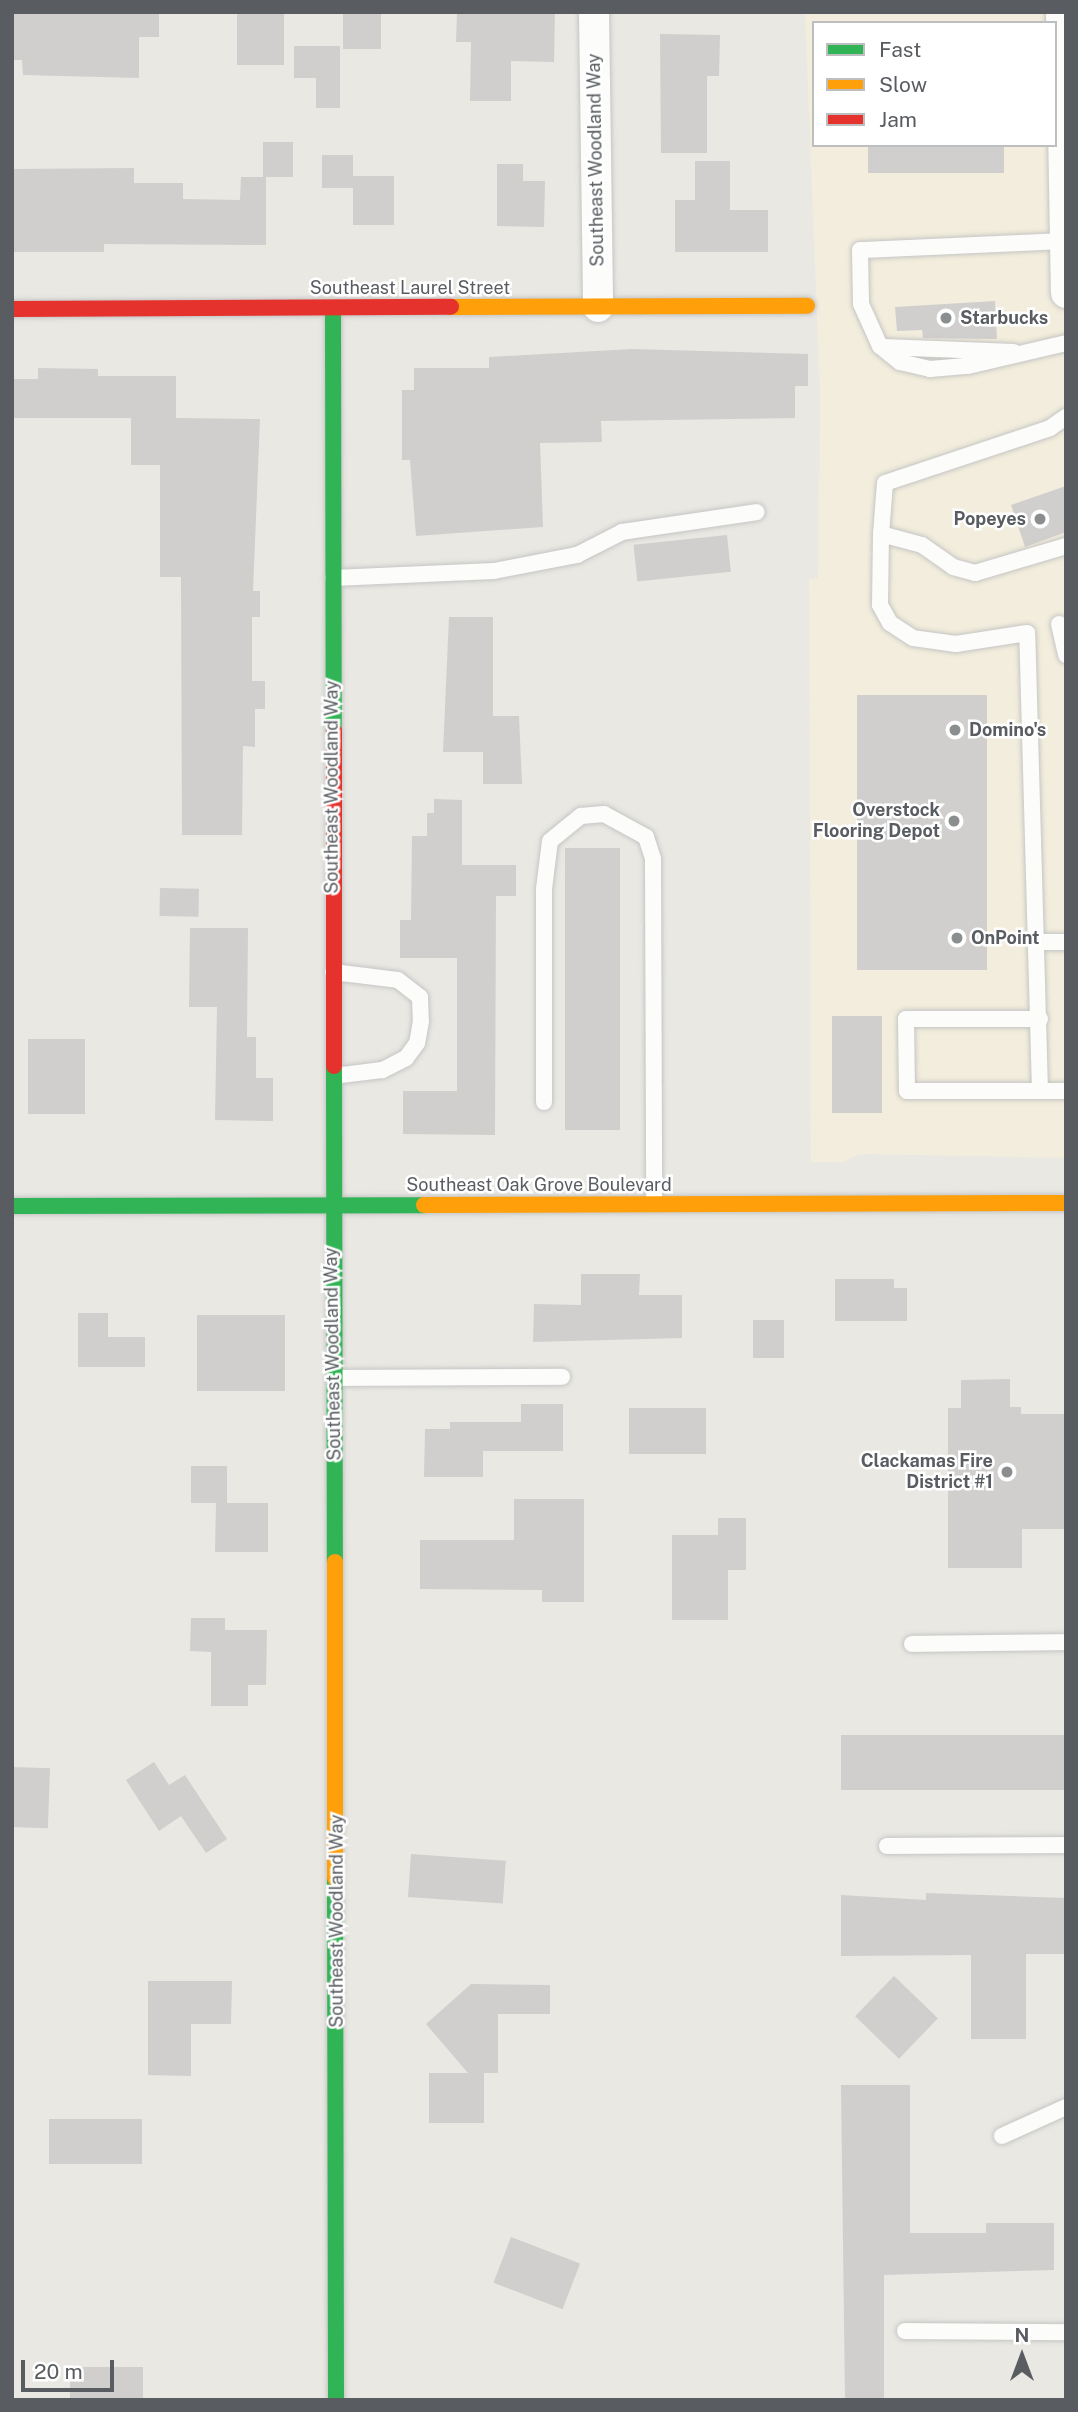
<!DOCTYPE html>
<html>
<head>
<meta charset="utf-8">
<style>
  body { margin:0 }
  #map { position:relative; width:1078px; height:2412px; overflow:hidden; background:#e9e8e3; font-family:"Public Sans",sans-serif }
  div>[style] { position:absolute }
  .commercial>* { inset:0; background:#f2eddc }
  .building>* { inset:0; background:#d0cfcd; transform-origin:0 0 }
  .roads { filter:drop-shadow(0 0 2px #c5c5c4) drop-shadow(0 0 2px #c5c5c4) }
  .lane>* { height:16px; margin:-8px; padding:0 8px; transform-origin:8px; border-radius:8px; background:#fcfcfb }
  .street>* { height:30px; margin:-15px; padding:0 15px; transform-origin:15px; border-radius:15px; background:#fcfcfb }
  .fast>* { height:16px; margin:-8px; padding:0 8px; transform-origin:8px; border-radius:8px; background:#30b455 }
  .slow>* { height:16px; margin:-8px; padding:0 8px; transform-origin:8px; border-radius:8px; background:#ff9f0a }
  .jam>* { height:16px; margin:-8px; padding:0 8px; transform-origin:8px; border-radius:8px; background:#e5322d }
  .dots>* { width:19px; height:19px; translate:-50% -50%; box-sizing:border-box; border:4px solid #fff; border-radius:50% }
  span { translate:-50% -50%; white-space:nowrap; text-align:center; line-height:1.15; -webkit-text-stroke:5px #fff; paint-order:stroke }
  .street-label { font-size:18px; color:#595d61 }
  .poi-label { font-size:18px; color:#595d61; font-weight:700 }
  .left { translate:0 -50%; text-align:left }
  .right { translate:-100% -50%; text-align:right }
  .frame { position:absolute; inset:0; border:14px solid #595d61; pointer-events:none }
  .legend { position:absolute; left:812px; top:21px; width:245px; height:126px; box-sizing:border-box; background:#fff; border:2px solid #bdbec0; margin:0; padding:9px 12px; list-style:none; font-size:21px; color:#595d61 }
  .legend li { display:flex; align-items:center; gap:14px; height:35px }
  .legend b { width:35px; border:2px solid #bdbec0 }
  .north { position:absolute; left:987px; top:2321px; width:70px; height:70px; -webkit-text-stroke:5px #fff; paint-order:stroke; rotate:0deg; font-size:19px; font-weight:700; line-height:28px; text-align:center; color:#595d61 }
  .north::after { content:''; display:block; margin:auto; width:24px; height:32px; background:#595d61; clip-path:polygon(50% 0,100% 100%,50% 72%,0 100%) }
  .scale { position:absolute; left:21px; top:2360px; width:93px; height:32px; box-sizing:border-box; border:4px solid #595d61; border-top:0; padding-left:9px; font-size:21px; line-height:24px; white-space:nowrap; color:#595d61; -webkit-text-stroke:5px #fff; paint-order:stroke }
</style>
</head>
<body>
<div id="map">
  <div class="commercial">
    <div style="clip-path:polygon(evenodd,805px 12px,1066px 12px,1066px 1158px,860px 1154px,843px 1162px,811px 1162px,809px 579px,818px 578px,820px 394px,805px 12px,814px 23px,1055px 23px,1055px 145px,814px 145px,814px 23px)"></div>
  </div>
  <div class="building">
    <div style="clip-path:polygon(12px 12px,159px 12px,159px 37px,139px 37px,139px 78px,23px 75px,22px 60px,12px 60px)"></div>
    <div style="left:237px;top:12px;width:47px;height:53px"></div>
    <div style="left:343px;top:12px;width:38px;height:37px"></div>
    <div style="clip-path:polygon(457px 12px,555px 12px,554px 62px,511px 61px,511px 101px,470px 101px,471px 42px,456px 42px)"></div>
    <div style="clip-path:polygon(660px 34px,720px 35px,719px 76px,707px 76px,707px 153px,661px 153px)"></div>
    <div style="clip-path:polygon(294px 46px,340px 46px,340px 108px,316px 108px,316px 78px,294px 78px)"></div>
    <div style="clip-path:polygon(263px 142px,293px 142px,293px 177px,266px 177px,266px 245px,104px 244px,104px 252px,12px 252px,12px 169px,134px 168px,134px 183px,183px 183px,183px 199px,240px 200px,241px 177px,263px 177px)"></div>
    <div style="left:868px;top:145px;width:136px;height:28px"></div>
    <div style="left:322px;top:155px;width:31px;height:33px"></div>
    <div style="clip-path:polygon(695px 161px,730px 161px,730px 210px,768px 210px,768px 252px,675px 252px,675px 200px,695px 200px)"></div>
    <div style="clip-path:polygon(497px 164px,523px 164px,523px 181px,545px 181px,544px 227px,497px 226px)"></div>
    <div style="left:353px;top:176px;width:41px;height:49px"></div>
    <div style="clip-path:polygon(995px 301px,997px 339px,923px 338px,922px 330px,897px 331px,895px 307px)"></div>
    <div style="clip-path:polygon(632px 349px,808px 354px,808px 386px,795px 386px,795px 418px,601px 421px,602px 442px,540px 443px,543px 527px,416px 536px,410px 460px,402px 460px,402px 390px,414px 390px,414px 368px,489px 368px,489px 357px)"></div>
    <div style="clip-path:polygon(38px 368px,98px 369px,98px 376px,176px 376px,176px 418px,260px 419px,253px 591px,260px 591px,260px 617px,252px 617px,252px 681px,265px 681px,265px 709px,255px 709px,255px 747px,243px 746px,242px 835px,182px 835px,181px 577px,160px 577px,160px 465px,131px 465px,131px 418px,12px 418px,12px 379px,38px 379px)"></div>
    <div style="clip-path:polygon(1066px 486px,1066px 532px,1025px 547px,1011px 505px)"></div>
    <div style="left:727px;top:535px;width:37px;height:94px;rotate:84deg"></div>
    <div style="clip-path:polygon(449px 617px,493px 617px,493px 716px,519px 716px,522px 784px,483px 784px,483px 752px,443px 752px)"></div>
    <div style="left:857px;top:695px;width:130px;height:275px"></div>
    <div style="clip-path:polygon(434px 799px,462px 800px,462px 865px,516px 865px,516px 896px,496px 896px,495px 1135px,403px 1134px,403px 1091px,457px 1091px,457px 958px,400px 958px,400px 920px,411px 920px,412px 836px,427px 836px,427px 813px,434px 813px)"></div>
    <div style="left:565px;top:848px;width:55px;height:282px"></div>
    <div style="left:160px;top:888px;width:39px;height:28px;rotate:1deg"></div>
    <div style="clip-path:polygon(190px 928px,248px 928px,247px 1037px,256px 1037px,256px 1078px,273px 1078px,273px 1121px,215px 1120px,217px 1007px,189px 1007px)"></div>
    <div style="left:832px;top:1016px;width:50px;height:97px"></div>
    <div style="left:28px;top:1039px;width:57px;height:75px"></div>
    <div style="clip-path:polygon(581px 1274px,640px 1274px,639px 1295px,682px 1295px,682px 1338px,533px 1342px,534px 1304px,581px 1305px)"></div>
    <div style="clip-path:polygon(835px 1279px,894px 1279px,894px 1288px,907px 1288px,907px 1321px,835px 1321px)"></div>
    <div style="clip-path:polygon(78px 1313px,108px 1313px,108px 1337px,145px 1337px,145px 1367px,78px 1367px)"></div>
    <div style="left:197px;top:1315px;width:88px;height:76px"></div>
    <div style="left:753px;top:1320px;width:31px;height:38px"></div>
    <div style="clip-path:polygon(1010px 1379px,1010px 1407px,1021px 1407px,1021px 1414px,1066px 1414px,1066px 1529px,1022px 1529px,1022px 1568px,948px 1568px,948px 1408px,961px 1408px,961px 1380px)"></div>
    <div style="clip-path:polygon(521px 1404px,563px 1404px,563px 1451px,483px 1451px,483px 1477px,424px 1477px,425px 1429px,450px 1429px,450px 1422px,521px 1422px)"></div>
    <div style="left:629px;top:1408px;width:77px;height:46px"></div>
    <div style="clip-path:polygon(191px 1466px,227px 1466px,227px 1503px,268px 1503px,268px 1552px,215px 1552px,216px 1503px,191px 1503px)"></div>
    <div style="clip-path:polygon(514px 1499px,584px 1499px,584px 1602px,542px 1602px,542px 1590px,420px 1589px,420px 1540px,514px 1540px)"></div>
    <div style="clip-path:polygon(718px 1518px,746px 1518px,746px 1570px,728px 1570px,728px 1620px,672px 1620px,672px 1535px,718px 1535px)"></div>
    <div style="clip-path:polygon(191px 1618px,225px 1618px,225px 1630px,267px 1630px,266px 1685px,248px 1685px,248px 1706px,211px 1706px,211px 1652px,190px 1651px)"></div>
    <div style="left:1066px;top:1735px;width:55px;height:225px;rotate:90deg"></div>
    <div style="clip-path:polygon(154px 1762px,169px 1785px,185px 1775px,227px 1839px,206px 1853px,181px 1816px,159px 1831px,126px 1780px)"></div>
    <div style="left:12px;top:1767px;width:38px;height:60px;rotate:2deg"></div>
    <div style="left:411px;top:1854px;width:95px;height:43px;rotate:4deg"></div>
    <div style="clip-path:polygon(926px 1893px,1066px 1898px,1066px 1954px,1026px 1954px,1026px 2039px,971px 2039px,971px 1955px,841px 1956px,841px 1895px,926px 1900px)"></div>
    <div style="left:894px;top:1976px;width:61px;height:56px;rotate:44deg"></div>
    <div style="clip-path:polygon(148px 1981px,232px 1981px,231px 2024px,191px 2024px,191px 2076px,148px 2075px)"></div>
    <div style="clip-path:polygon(471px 1984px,550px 1985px,550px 2014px,498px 2014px,498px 2073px,484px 2073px,484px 2123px,429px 2123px,429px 2073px,468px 2073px,426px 2024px)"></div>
    <div style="clip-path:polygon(841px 2085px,910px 2085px,910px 2233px,986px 2233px,986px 2223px,1054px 2223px,1054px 2270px,884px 2275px,884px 2400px,845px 2400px)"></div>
    <div style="left:49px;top:2119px;width:93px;height:45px"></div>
    <div style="left:511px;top:2237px;width:74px;height:49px;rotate:21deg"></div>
    <div style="left:70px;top:2367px;width:73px;height:33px"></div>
  </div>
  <div class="roads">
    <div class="lane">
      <div style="left:1062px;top:241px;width:202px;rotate:177.4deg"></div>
      <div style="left:860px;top:250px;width:54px;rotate:88.9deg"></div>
      <div style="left:861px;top:304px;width:46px;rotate:65.7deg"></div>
      <div style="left:880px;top:346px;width:26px;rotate:39deg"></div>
      <div style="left:900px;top:362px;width:31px;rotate:13deg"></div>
      <div style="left:930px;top:369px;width:38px;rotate:-5deg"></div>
      <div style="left:968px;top:366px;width:101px;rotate:-13.2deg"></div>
      <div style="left:883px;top:347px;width:131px;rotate:2.2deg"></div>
      <div style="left:881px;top:534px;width:42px;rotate:15deg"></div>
      <div style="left:922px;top:545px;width:38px;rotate:35deg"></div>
      <div style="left:953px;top:567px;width:23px;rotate:15deg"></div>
      <div style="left:975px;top:573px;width:95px;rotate:-16.5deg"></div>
      <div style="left:333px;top:578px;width:161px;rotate:-2.5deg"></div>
      <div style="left:494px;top:571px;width:85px;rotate:-10.9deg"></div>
      <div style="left:577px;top:555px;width:51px;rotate:-27.1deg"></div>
      <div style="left:622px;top:532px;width:136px;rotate:-8.4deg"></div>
      <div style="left:1059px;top:624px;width:32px;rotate:77deg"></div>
      <div style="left:1035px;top:942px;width:31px"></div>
      <div style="left:333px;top:972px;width:65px;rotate:7deg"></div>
      <div style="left:398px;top:980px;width:28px;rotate:38deg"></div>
      <div style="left:420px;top:997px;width:24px;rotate:88deg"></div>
      <div style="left:421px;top:1021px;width:22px;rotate:100deg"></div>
      <div style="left:417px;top:1043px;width:19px;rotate:126deg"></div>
      <div style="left:406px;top:1058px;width:27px;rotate:153deg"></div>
      <div style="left:382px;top:1070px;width:48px;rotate:172.9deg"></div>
      <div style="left:1040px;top:1019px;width:134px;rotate:180deg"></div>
      <div style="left:906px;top:1019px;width:72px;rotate:89.2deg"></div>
      <div style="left:907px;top:1091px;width:159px"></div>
      <div style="left:1040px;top:1091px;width:458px;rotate:-91.6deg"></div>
      <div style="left:1027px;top:633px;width:72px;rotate:171.2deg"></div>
      <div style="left:956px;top:644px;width:43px;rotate:-172.1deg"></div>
      <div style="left:913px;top:638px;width:27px;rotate:-147deg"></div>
      <div style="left:890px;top:623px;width:21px;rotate:-119deg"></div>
      <div style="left:880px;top:605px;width:71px;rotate:-89.2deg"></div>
      <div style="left:881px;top:534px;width:51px;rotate:-85.5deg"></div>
      <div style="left:885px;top:483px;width:174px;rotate:-18.4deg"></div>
      <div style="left:1050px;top:428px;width:19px;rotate:-35deg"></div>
      <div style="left:544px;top:1102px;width:213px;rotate:-90deg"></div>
      <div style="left:544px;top:889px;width:48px;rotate:-82.9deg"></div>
      <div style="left:550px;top:841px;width:40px;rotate:-39deg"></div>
      <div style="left:581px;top:816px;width:23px;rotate:-5deg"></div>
      <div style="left:604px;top:814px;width:48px;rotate:28.7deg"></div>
      <div style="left:646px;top:837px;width:23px;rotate:72deg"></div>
      <div style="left:653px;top:859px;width:344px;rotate:89.8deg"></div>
      <div style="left:334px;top:1378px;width:228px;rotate:-0.3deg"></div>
      <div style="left:912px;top:1644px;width:154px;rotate:-0.7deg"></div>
      <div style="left:887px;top:1846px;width:179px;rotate:-0.3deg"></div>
      <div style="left:1002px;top:2136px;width:70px;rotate:-24.4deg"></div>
      <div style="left:905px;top:2331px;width:161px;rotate:0.4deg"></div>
    </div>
    <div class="street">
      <div style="left:594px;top:12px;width:295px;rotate:89.2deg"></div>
      <div style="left:1061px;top:12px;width:281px;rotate:89deg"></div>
    </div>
    <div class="fast">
      <div style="left:333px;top:308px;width:423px;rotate:89.9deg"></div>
      <div style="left:334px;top:1066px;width:496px;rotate:89.9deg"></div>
      <div style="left:12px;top:1206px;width:412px;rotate:-0.1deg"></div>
      <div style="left:335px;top:1878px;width:522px;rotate:89.89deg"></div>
    </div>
    <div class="slow">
      <div style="left:451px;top:307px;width:356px;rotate:-0.2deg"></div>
      <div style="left:424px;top:1205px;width:642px;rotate:-0.18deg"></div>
      <div style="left:335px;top:1562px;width:316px;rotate:90deg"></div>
    </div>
    <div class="jam">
      <div style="left:12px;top:309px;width:439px;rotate:-0.3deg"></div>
      <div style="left:334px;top:731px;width:335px;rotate:90deg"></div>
    </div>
  </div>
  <div class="dots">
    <div style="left:946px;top:318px;background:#8b8e8e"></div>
    <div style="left:1040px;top:519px;background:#8b8e8e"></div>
    <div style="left:955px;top:730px;background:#8b8e8e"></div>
    <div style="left:954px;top:821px;background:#8b8e8e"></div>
    <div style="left:957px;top:938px;background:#8b8e8e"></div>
    <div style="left:1007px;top:1472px;background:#8b8e8e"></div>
  </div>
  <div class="street-label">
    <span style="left:596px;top:160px;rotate:-91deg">Southeast Woodland Way</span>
    <span style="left:410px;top:288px">Southeast Laurel Street</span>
    <span style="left:332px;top:787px;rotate:-90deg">Southeast Woodland Way</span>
    <span style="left:539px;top:1185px">Southeast Oak Grove Boulevard</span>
    <span style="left:333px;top:1354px;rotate:-91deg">Southeast Woodland Way</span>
    <span style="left:337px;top:1921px;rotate:-90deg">Southeast Woodland Way</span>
  </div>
  <div class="poi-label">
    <span class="left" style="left:960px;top:318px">Starbucks</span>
    <span class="right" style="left:1026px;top:519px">Popeyes</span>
    <span class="left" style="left:969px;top:730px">Domino's</span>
    <span class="right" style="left:940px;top:821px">Overstock<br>Flooring Depot</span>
    <span class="left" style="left:971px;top:938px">OnPoint</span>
    <span class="right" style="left:993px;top:1472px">Clackamas Fire<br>District #1</span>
  </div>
  <div class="frame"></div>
  <ul class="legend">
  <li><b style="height:9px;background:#30b455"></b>Fast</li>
  <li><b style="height:9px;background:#ff9f0a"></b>Slow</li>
  <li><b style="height:9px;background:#e5322d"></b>Jam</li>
  </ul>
  <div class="north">N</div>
  <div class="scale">20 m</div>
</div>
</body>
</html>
